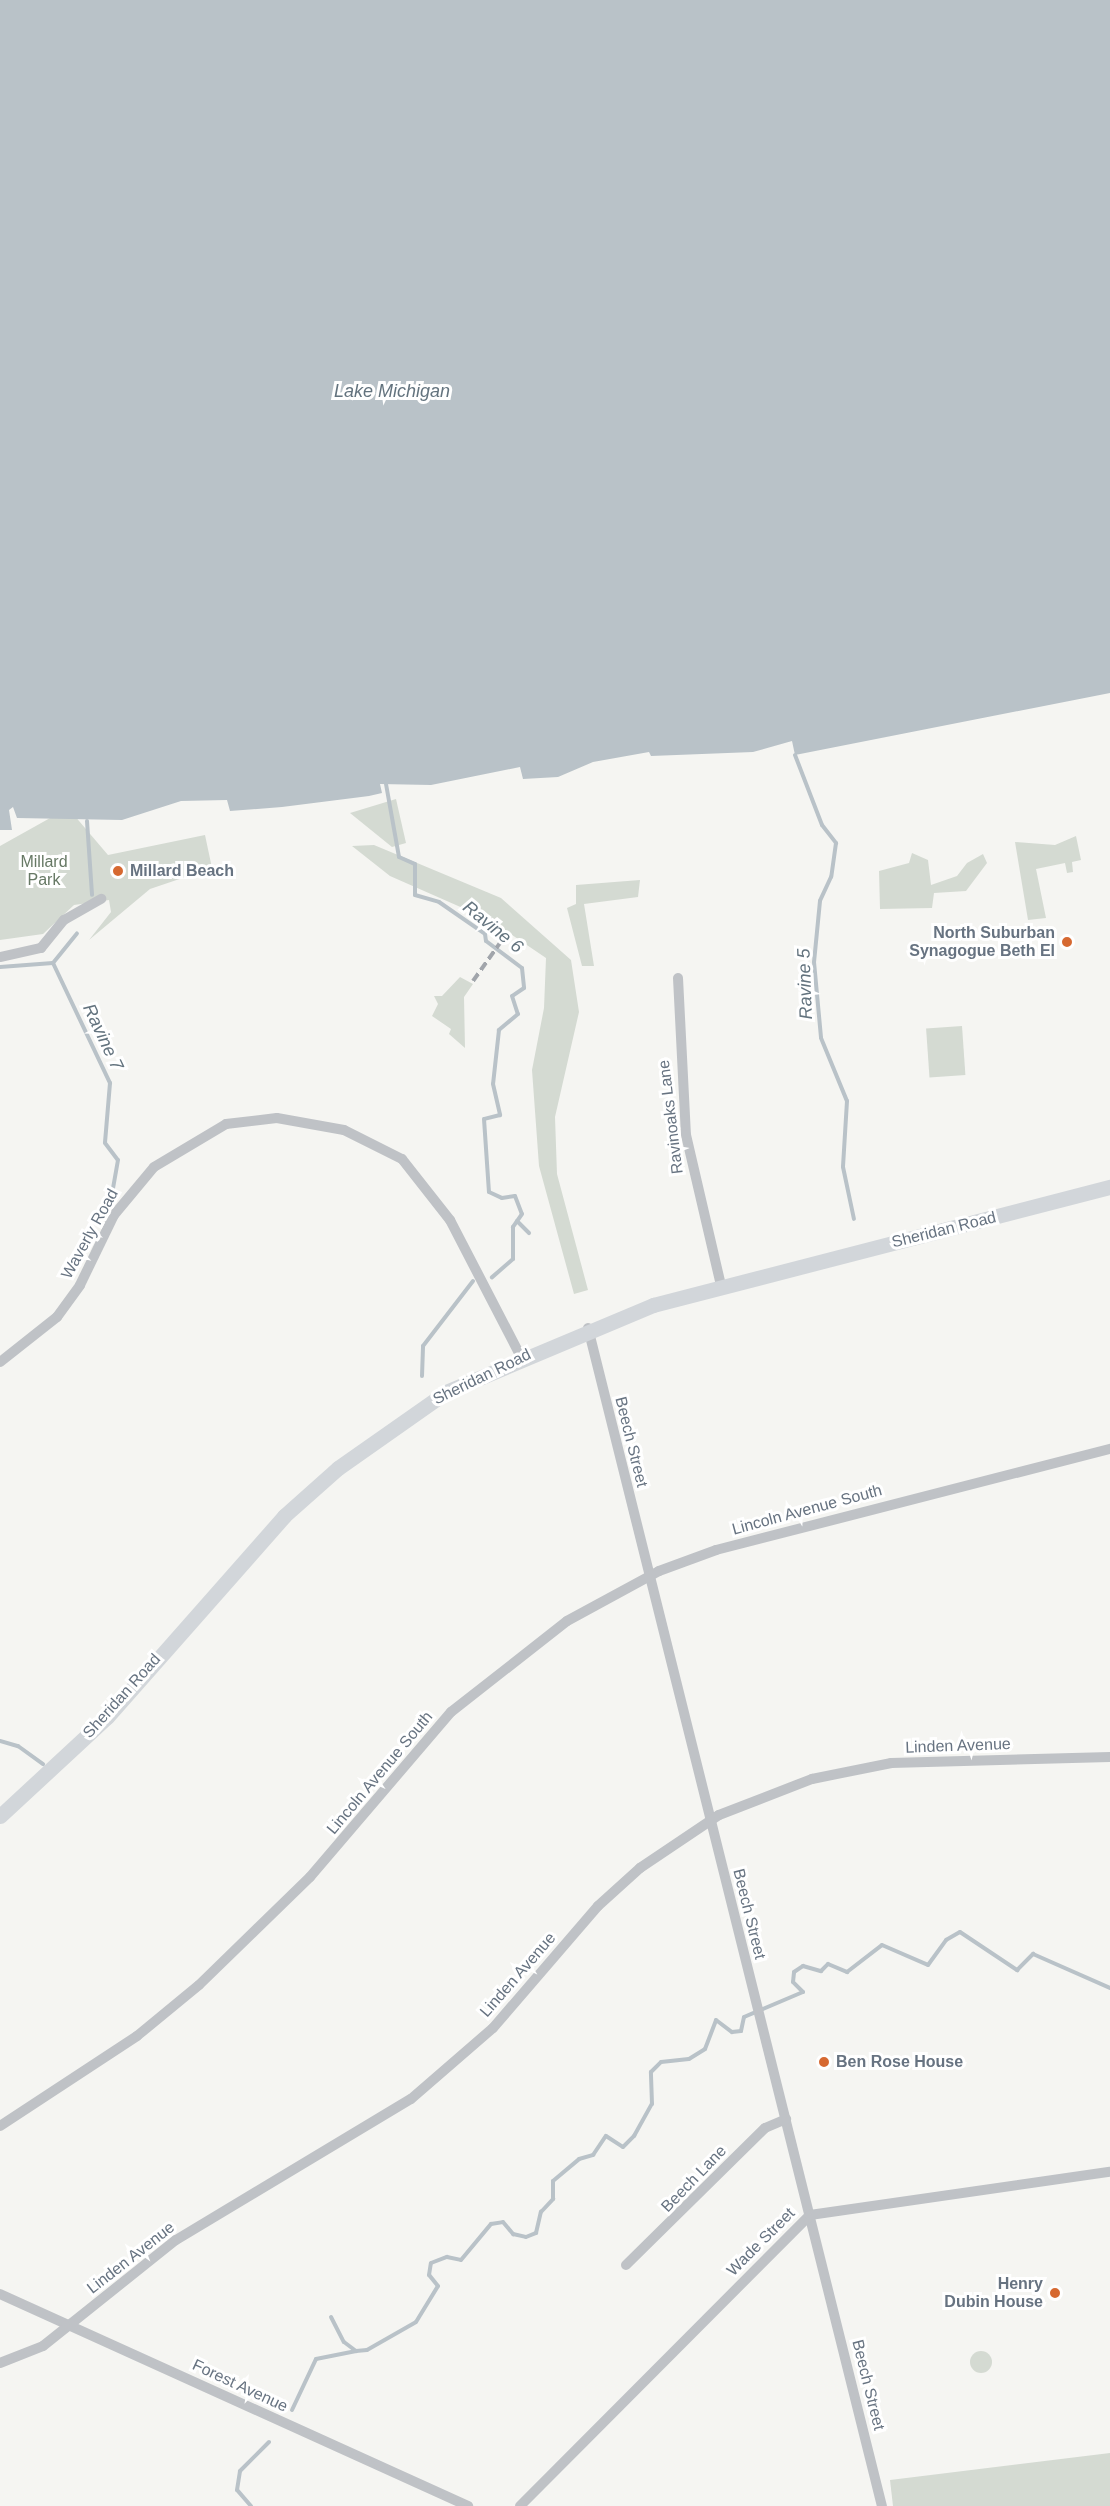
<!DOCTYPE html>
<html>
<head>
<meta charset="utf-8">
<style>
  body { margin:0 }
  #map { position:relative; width:1110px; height:2506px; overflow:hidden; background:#f5f5f2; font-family:Arial,sans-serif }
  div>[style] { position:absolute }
  .green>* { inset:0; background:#d4dad2; transform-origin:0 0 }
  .round { border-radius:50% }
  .water>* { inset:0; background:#b9c2c8 }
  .stream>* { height:4px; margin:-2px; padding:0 2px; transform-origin:2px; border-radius:2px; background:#b9c2c8 }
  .street>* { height:10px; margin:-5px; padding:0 5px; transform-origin:5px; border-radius:5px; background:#bfc2c6 }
  .secondary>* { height:15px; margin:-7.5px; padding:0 7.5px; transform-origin:7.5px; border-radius:7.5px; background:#d2d6da }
  .rail>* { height:4px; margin-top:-2px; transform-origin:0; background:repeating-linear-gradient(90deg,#a1a5ab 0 9px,transparent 0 13.5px) }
  .dots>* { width:16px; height:16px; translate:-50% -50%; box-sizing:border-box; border:3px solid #fff; border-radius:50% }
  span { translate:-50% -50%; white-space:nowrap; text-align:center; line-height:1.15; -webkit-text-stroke:6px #fff; paint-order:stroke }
  .park-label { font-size:16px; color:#677965 }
  .poi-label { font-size:16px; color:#677381; font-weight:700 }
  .left { translate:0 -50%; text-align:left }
  .right { translate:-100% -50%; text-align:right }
  .street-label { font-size:16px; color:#677381 }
  .water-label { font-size:18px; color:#63737e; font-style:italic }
</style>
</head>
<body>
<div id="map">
  <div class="green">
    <div style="clip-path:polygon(396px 799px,406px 843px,392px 847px,350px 813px)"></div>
    <div style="clip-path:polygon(68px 808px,108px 855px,205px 835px,212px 868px,150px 889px,89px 940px,111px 912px,109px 900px,74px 905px,43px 934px,0 940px,0 846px)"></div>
    <div style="clip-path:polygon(1076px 836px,1081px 860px,1072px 862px,1073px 872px,1067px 873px,1065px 863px,1036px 869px,1046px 918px,1028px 920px,1015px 842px,1055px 845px)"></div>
    <div style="clip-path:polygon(374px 845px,501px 898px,571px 960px,579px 1012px,555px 1117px,557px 1174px,588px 1290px,574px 1294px,539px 1166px,532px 1070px,544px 1008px,546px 958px,490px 920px,390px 876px,352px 846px)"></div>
    <div style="clip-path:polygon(912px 853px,928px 860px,931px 885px,957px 876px,967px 863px,983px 854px,987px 863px,966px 891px,934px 893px,932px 908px,880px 909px,879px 871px,909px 863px)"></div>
    <div style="clip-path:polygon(640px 880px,638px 897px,584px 904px,594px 966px,582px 966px,567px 908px,576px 904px,576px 885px)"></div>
    <div style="clip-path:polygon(460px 977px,473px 984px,464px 997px,465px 1048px,449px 1034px,451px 1029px,432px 1016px,438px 1004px,434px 996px,442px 996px)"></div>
    <div style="left:962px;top:1026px;width:49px;height:36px;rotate:86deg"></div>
    <div class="round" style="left:970px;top:2351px;width:22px;height:22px"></div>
    <div style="clip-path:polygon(1110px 2453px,1110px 2506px,893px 2506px,890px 2480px)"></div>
  </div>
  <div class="water">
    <div style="clip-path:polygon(0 0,1110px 0,1110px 693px,795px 755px,792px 741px,753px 752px,651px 756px,649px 752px,593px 762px,558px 777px,523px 779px,520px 767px,431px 785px,380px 784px,382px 793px,369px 796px,282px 807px,230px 811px,227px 800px,181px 801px,122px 820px,17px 818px,13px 807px,9px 810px,12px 830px,0 830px)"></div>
  </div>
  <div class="stream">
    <div style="left:795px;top:755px;width:75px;rotate:68.9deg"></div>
    <div style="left:822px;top:825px;width:23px;rotate:52deg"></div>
    <div style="left:836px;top:843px;width:34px;rotate:98deg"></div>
    <div style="left:831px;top:877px;width:26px;rotate:115deg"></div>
    <div style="left:820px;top:901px;width:61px;rotate:95.6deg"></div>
    <div style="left:814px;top:962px;width:76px;rotate:84.7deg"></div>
    <div style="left:821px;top:1038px;width:68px;rotate:67.6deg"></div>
    <div style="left:847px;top:1101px;width:66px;rotate:93.5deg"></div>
    <div style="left:843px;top:1167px;width:53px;rotate:78.1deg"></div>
    <div style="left:386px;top:784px;width:74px;rotate:79.9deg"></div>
    <div style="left:399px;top:857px;width:17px;rotate:24deg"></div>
    <div style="left:415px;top:864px;width:31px;rotate:90deg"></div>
    <div style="left:415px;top:895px;width:25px;rotate:16deg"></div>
    <div style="left:439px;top:902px;width:56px;rotate:34.8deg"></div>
    <div style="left:485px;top:934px;width:7px;rotate:82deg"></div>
    <div style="left:486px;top:941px;width:45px;rotate:36.9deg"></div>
    <div style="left:522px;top:968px;width:20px;rotate:84deg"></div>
    <div style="left:524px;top:988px;width:14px;rotate:146deg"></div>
    <div style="left:512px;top:996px;width:19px;rotate:72deg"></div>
    <div style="left:518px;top:1014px;width:25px;rotate:140deg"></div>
    <div style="left:499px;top:1030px;width:54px;rotate:96.3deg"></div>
    <div style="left:493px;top:1084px;width:32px;rotate:77deg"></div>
    <div style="left:500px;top:1115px;width:16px;rotate:166deg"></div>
    <div style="left:484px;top:1119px;width:73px;rotate:86.1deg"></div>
    <div style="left:489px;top:1192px;width:14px;rotate:25deg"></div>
    <div style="left:502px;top:1198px;width:13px;rotate:-9deg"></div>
    <div style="left:515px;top:1196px;width:19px;rotate:69deg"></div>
    <div style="left:522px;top:1214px;width:16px;rotate:125deg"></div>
    <div style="left:513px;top:1227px;width:32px;rotate:90deg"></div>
    <div style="left:513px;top:1259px;width:28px;rotate:139deg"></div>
    <div style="left:87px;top:821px;width:74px;rotate:86.1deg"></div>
    <div style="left:53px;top:963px;width:133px;rotate:64.6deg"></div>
    <div style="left:110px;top:1083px;width:60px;rotate:94.8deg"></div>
    <div style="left:105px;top:1143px;width:21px;rotate:53deg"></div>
    <div style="left:118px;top:1160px;width:35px;rotate:100deg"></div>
    <div style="left:0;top:967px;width:53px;rotate:-4.3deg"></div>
    <div style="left:53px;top:963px;width:38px;rotate:-51deg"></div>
    <div style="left:517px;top:1221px;width:17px;rotate:45deg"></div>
    <div style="left:422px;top:1376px;width:30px;rotate:-88deg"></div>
    <div style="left:423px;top:1346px;width:82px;rotate:-52.4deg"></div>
    <div style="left:0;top:1741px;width:19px;rotate:16deg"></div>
    <div style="left:18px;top:1746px;width:31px;rotate:36deg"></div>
    <div style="left:331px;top:2317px;width:28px;rotate:63deg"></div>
    <div style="left:344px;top:2342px;width:15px;rotate:37deg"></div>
    <div style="left:356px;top:2351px;width:11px;rotate:-5deg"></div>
    <div style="left:367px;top:2350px;width:56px;rotate:-29.7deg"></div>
    <div style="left:416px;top:2322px;width:42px;rotate:-58.6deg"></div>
    <div style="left:438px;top:2286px;width:14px;rotate:-129deg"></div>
    <div style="left:429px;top:2275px;width:12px;rotate:-81deg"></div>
    <div style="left:431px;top:2263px;width:17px;rotate:-21deg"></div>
    <div style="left:447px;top:2257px;width:14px;rotate:12deg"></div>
    <div style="left:461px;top:2260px;width:47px;rotate:-50.2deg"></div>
    <div style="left:491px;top:2224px;width:12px;rotate:-9deg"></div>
    <div style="left:503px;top:2222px;width:16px;rotate:50deg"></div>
    <div style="left:513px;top:2234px;width:13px;rotate:13deg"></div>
    <div style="left:526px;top:2237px;width:11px;rotate:-22deg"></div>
    <div style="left:536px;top:2233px;width:22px;rotate:-77deg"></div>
    <div style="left:541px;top:2212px;width:18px;rotate:-47deg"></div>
    <div style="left:553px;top:2199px;width:18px;rotate:-90deg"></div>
    <div style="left:553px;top:2181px;width:34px;rotate:-40deg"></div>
    <div style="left:579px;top:2159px;width:15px;rotate:-16deg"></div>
    <div style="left:593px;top:2155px;width:23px;rotate:-56deg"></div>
    <div style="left:606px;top:2136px;width:20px;rotate:33deg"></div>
    <div style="left:623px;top:2147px;width:16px;rotate:-45deg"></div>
    <div style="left:634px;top:2136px;width:37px;rotate:-61deg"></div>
    <div style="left:652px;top:2104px;width:32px;rotate:-92deg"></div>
    <div style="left:651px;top:2072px;width:14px;rotate:-45deg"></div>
    <div style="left:661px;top:2062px;width:28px;rotate:-6deg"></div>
    <div style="left:689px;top:2059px;width:19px;rotate:-32deg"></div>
    <div style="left:705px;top:2049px;width:31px;rotate:-69deg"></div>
    <div style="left:716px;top:2020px;width:20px;rotate:37deg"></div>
    <div style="left:732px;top:2032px;width:9px;rotate:-6deg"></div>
    <div style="left:741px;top:2031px;width:14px;rotate:-78deg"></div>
    <div style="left:744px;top:2017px;width:64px;rotate:-23deg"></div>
    <div style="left:803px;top:1992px;width:14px;rotate:-135deg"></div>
    <div style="left:793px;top:1982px;width:10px;rotate:-84deg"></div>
    <div style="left:794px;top:1972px;width:11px;rotate:-34deg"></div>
    <div style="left:803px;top:1966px;width:19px;rotate:16deg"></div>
    <div style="left:821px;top:1971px;width:10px;rotate:-45deg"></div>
    <div style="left:828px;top:1964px;width:21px;rotate:23deg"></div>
    <div style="left:847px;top:1972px;width:44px;rotate:-37.6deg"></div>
    <div style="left:882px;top:1945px;width:50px;rotate:23.5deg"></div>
    <div style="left:928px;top:1965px;width:31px;rotate:-54deg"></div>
    <div style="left:946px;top:1940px;width:16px;rotate:-30deg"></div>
    <div style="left:960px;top:1932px;width:69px;rotate:33.7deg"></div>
    <div style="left:1017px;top:1970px;width:23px;rotate:-45deg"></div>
    <div style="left:1033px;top:1954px;width:84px;rotate:23.8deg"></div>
    <div style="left:292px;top:2410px;width:56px;rotate:-64.8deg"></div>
    <div style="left:316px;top:2359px;width:41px;rotate:-11.3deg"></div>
    <div style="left:251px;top:2506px;width:21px;rotate:-131deg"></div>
    <div style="left:237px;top:2490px;width:19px;rotate:-81deg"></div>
    <div style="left:240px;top:2471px;width:41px;rotate:-45deg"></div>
  </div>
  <div class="street">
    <div style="left:0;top:957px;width:42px;rotate:-12.4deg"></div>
    <div style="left:41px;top:948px;width:36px;rotate:-51deg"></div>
    <div style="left:64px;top:920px;width:43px;rotate:-29.6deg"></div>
    <div style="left:678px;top:978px;width:157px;rotate:87.1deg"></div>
    <div style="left:686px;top:1135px;width:155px;rotate:76.9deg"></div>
    <div style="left:588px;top:1328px;width:1214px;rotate:75.99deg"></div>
    <div style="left:0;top:1362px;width:73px;rotate:-38.3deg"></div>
    <div style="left:57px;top:1317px;width:39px;rotate:-54deg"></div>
    <div style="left:80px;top:1285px;width:78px;rotate:-64.1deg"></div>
    <div style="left:114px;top:1215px;width:62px;rotate:-50.2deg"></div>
    <div style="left:154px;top:1167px;width:84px;rotate:-30.8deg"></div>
    <div style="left:226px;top:1124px;width:51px;rotate:-6.7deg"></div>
    <div style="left:277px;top:1118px;width:68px;rotate:10.2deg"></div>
    <div style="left:344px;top:1130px;width:65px;rotate:26.6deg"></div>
    <div style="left:402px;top:1159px;width:78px;rotate:51.8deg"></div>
    <div style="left:450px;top:1220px;width:154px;rotate:62.6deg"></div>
    <div style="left:0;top:2126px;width:164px;rotate:-33.3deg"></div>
    <div style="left:137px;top:2036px;width:80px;rotate:-39.4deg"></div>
    <div style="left:199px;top:1985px;width:155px;rotate:-44.2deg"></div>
    <div style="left:310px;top:1877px;width:217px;rotate:-49.5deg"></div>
    <div style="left:451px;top:1712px;width:147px;rotate:-38.1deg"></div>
    <div style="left:567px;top:1621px;width:105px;rotate:-28.5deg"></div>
    <div style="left:659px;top:1571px;width:61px;rotate:-20.2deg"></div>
    <div style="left:716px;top:1550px;width:407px;rotate:-14.4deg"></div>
    <div style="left:626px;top:2265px;width:195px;rotate:-44.6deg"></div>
    <div style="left:765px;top:2128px;width:23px;rotate:-23deg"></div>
    <div style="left:0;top:2294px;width:514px;rotate:24.37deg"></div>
    <div style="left:0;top:2363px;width:46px;rotate:-21.6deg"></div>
    <div style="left:43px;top:2346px;width:170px;rotate:-38.6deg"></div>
    <div style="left:176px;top:2240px;width:274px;rotate:-31deg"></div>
    <div style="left:411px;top:2099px;width:108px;rotate:-40.9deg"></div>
    <div style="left:493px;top:2028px;width:161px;rotate:-49.3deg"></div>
    <div style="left:598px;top:1906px;width:57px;rotate:-42.1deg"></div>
    <div style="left:640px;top:1868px;width:95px;rotate:-33.9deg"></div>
    <div style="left:719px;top:1815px;width:100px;rotate:-21.2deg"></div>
    <div style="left:812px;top:1779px;width:81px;rotate:-11.4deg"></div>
    <div style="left:891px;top:1763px;width:219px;rotate:-1.6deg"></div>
    <div style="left:520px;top:2506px;width:411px;rotate:-45.1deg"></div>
    <div style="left:810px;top:2215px;width:303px;rotate:-8.2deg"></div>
  </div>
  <div class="secondary">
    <div style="left:0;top:1816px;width:146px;rotate:-42.8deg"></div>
    <div style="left:107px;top:1717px;width:268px;rotate:-48.6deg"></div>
    <div style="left:284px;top:1516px;width:72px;rotate:-41.6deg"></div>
    <div style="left:338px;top:1468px;width:132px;rotate:-35.1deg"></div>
    <div style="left:446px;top:1392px;width:225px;rotate:-22.8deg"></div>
    <div style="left:653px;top:1305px;width:472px;rotate:-14.5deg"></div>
  </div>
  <div class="rail">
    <div style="left:473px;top:981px;width:55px;rotate:-54.6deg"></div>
  </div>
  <div class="dots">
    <div style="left:118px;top:871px;background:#d66931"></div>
    <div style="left:1067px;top:942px;background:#d66931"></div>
    <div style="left:824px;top:2062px;background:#d66931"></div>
    <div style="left:1055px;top:2293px;background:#d66931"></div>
  </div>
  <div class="park-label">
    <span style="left:44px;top:871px">Millard<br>Park</span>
  </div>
  <div class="poi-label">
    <span class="left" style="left:130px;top:871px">Millard Beach</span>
    <span class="right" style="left:1055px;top:942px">North Suburban<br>Synagogue Beth El</span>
    <span class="left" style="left:836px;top:2062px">Ben Rose House</span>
    <span class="right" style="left:1043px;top:2293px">Henry<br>Dubin House</span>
  </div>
  <div class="street-label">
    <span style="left:671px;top:1117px;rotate:-97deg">Ravinoaks Lane</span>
    <span style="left:944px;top:1230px;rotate:-14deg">Sheridan Road</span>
    <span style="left:90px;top:1234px;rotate:-61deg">Waverly Road</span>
    <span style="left:482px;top:1377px;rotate:-26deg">Sheridan Road</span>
    <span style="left:631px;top:1442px;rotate:76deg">Beech Street</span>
    <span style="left:807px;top:1510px;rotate:-15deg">Lincoln Avenue South</span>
    <span style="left:122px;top:1696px;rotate:-48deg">Sheridan Road</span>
    <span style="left:958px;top:1746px;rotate:-2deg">Linden Avenue</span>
    <span style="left:380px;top:1773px;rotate:-50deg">Lincoln Avenue South</span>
    <span style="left:749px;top:1914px;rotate:76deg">Beech Street</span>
    <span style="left:518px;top:1975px;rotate:-49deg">Linden Avenue</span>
    <span style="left:694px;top:2179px;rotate:-46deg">Beech Lane</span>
    <span style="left:761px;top:2242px;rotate:-45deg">Wade Street</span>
    <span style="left:131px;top:2258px;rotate:-38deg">Linden Avenue</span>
    <span style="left:868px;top:2385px;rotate:76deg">Beech Street</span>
    <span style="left:240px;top:2386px;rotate:25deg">Forest Avenue</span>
  </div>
  <div class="water-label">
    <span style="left:392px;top:391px">Lake Michigan</span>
    <span style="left:493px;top:927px;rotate:39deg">Ravine 6</span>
    <span style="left:805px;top:984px;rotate:-92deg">Ravine 5</span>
    <span style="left:103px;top:1037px;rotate:65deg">Ravine 7</span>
  </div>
</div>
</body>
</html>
